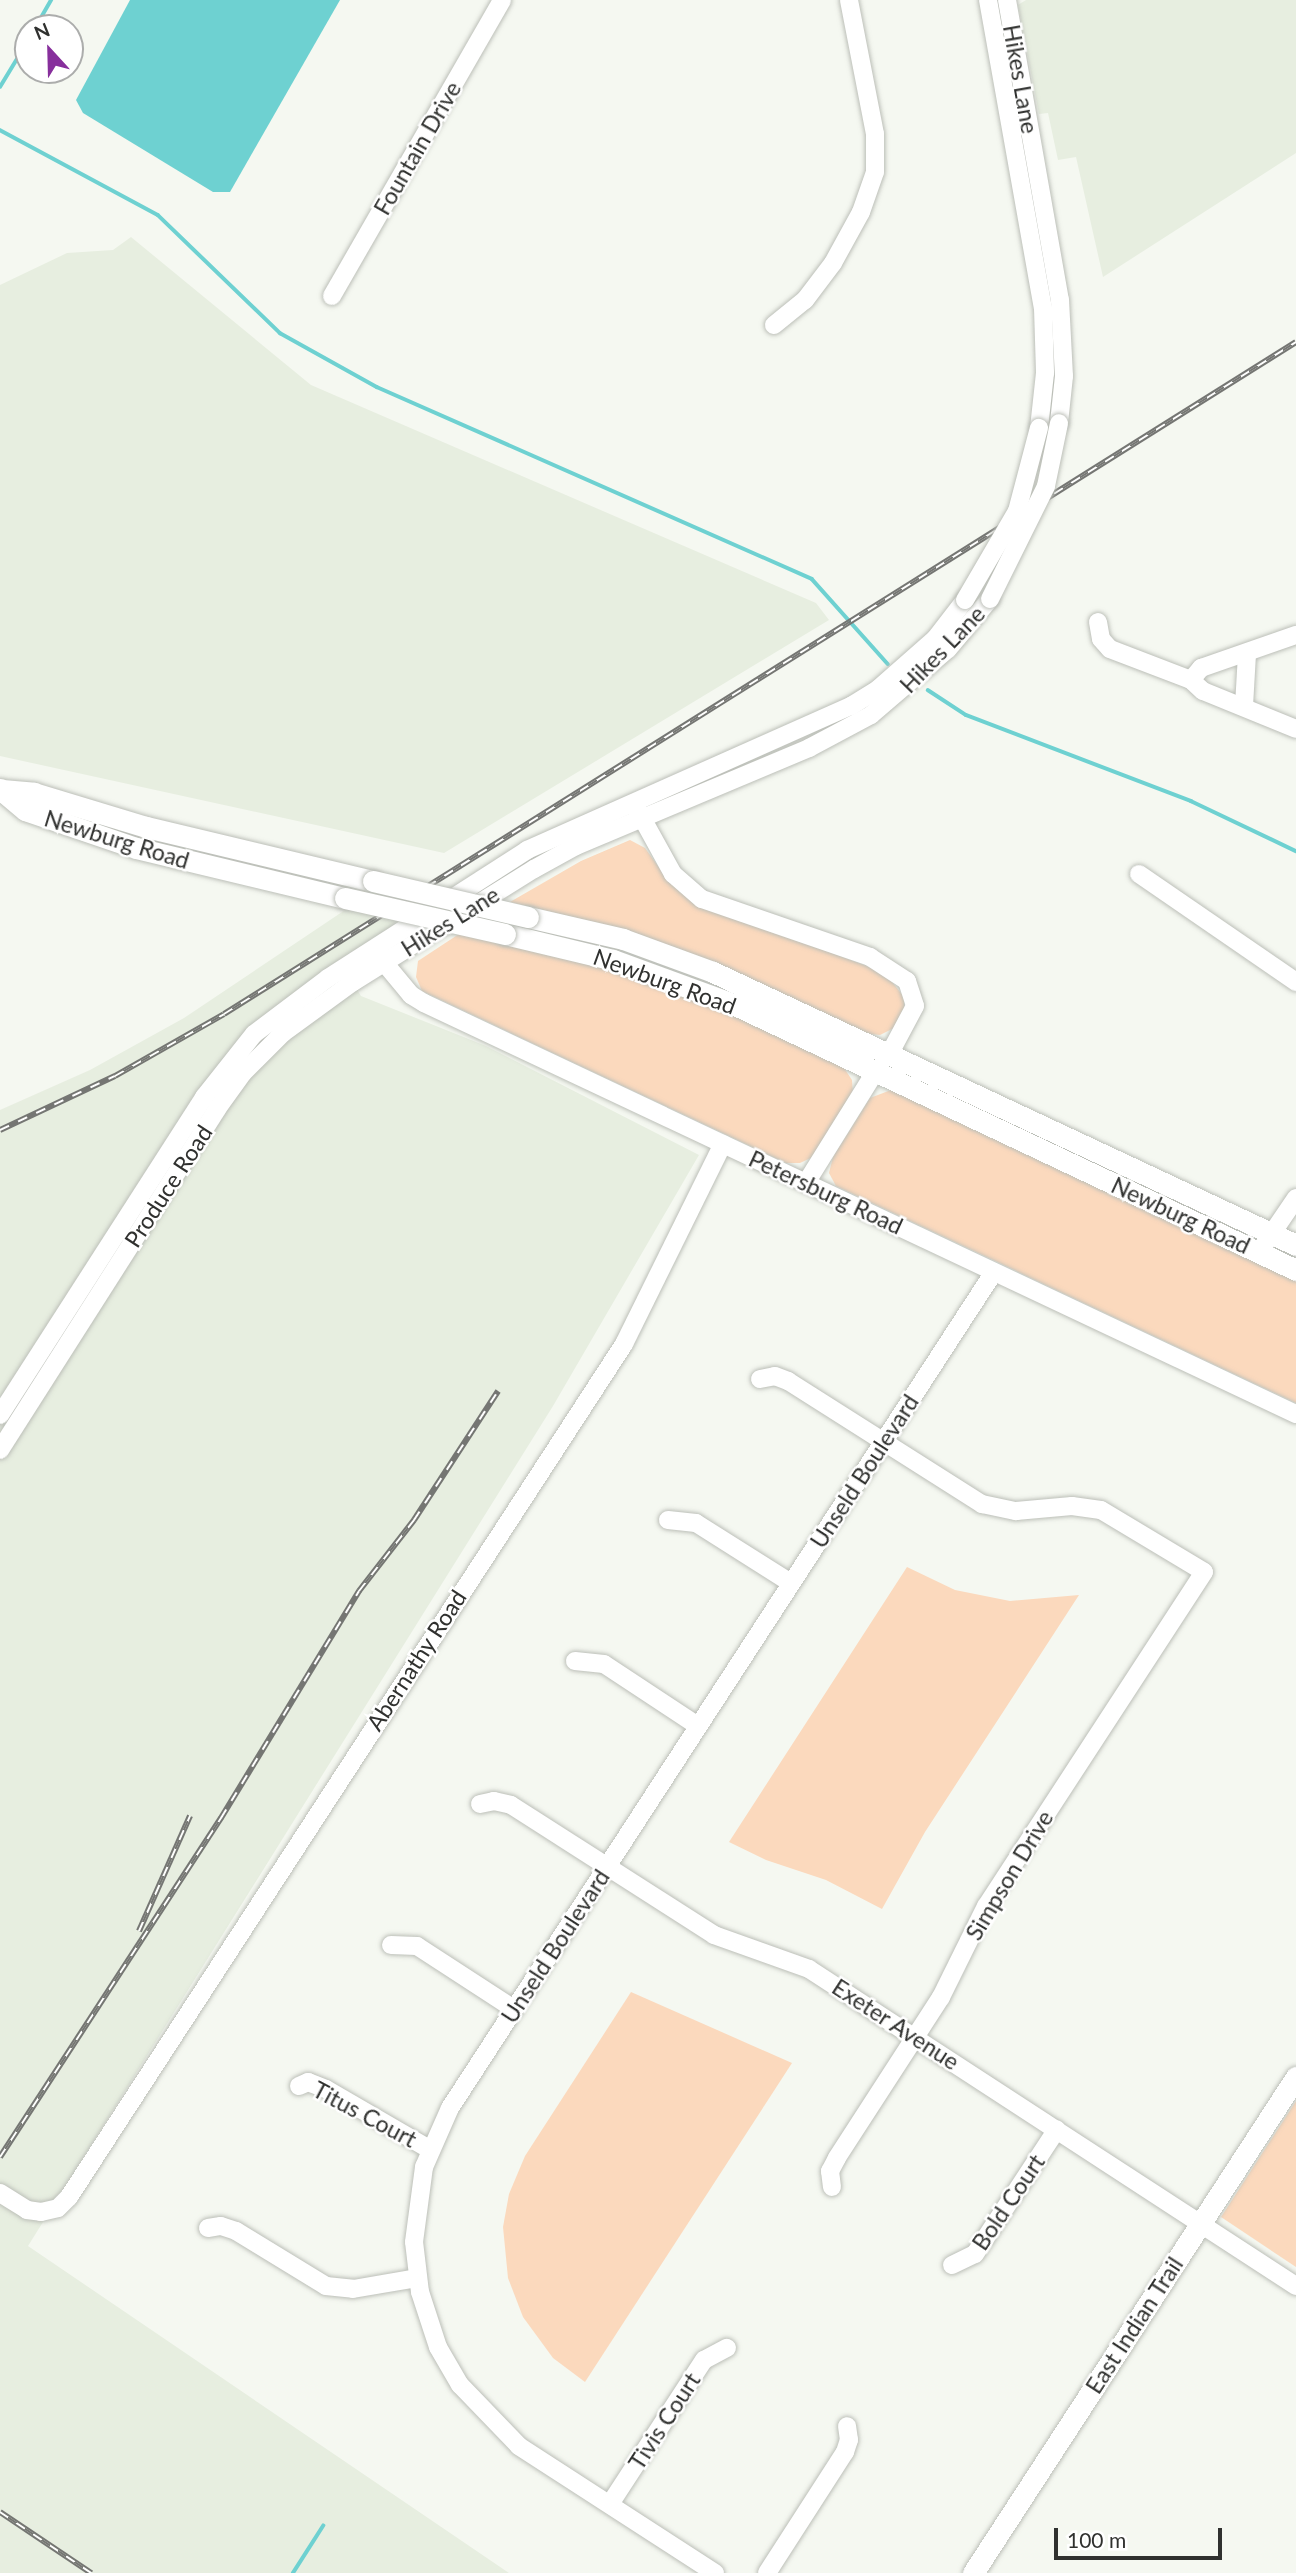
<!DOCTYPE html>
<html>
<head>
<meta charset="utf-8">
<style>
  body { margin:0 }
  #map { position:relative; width:1296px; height:2573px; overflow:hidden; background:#f5f8f1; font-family:Lato,sans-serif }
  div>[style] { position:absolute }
  .built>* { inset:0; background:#e7eee0 }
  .green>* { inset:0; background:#fbd9bd }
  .water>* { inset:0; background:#6ed1d1 }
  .stream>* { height:3.5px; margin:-1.75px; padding:0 1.75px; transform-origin:1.75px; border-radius:1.75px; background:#6ed1d1 }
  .roads { filter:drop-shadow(0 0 2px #bcbfb8) drop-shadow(0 0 2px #bcbfb8) }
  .minor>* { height:18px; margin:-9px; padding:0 9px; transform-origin:9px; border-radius:9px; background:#fff }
  .major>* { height:21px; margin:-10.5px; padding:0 10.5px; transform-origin:10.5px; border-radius:10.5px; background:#fff }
  .rail>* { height:6px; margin-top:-3px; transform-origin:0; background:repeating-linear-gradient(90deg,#fff 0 10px,#757673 0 20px); box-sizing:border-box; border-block:2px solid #757673 }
  .bridges { filter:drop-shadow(0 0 2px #bcbfb8) drop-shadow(0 0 2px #bcbfb8) }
  .minor-bridge>* { height:18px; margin:-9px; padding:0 9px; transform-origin:9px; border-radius:9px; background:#fff }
  .major-bridge>* { height:21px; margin:-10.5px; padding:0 10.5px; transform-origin:10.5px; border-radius:10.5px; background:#fff }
  span { translate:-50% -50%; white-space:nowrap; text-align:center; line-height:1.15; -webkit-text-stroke:5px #fff; paint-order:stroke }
  .street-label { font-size:23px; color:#30312f }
  .north { position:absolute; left:14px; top:14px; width:70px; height:70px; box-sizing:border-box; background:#fff; border:2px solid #acadac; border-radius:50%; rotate:338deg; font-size:19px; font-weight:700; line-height:28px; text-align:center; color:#30312f }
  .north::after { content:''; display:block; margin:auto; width:24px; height:32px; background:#872f9c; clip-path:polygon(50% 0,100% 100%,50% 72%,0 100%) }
  .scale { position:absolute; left:1054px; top:2528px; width:168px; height:32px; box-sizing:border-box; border:4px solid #30312f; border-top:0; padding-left:9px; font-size:21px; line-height:24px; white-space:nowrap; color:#30312f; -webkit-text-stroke:5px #fff; paint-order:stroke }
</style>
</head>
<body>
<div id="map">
  <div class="built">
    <div style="clip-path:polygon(1026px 0,1296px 0,1296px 153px,1103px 277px,1076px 157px,1058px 160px,1048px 113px,1039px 114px,1018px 5px)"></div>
    <div style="clip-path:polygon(131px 237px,311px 385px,816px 603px,829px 620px,444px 853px,0 756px,0 285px,67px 253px,113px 250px)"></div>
    <div style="clip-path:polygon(348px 908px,403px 921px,339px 961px,361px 996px,486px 1046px,699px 1155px,553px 1406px,28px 2246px,509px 2573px,0 2573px,0 1110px,90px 1070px,184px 1018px)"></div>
  </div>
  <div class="green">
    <div style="clip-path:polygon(630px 840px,645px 848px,668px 880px,694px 901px,885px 973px,904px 997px,904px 1011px,896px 1027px,880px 1035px,861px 1033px,605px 925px,510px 902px,581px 861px)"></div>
    <div style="clip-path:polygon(459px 934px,580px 960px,688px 994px,842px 1065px,852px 1080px,853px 1095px,815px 1156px,800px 1163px,786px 1163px,422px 991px,416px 977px,418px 961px)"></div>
    <div style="clip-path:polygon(891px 1090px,1296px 1277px,1296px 1403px,836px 1186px,829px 1173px,833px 1157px,870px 1098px)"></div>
    <div style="clip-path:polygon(907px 1567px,955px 1590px,1010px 1601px,1079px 1595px,925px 1832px,882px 1909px,826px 1880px,766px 1860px,729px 1842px)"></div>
    <div style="clip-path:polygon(631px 1992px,792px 2063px,585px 2382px,553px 2358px,523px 2317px,508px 2278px,503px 2227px,509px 2194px,525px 2156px)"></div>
    <div style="clip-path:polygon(1296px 2101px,1296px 2267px,1221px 2217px)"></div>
  </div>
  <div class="water">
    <div style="clip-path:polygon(130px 0,340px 0,230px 192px,213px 192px,83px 113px,76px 100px)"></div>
  </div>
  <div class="stream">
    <div style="left:35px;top:28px;width:32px;rotate:-60deg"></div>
    <div style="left:0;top:87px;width:54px;rotate:-58.7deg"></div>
    <div style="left:0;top:130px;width:179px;rotate:28.3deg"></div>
    <div style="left:158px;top:215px;width:170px;rotate:44deg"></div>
    <div style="left:280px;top:333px;width:111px;rotate:29.1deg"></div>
    <div style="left:377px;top:387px;width:475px;rotate:23.8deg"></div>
    <div style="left:812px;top:579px;width:114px;rotate:48.2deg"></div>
    <div style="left:928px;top:690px;width:45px;rotate:33.3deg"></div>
    <div style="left:966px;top:715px;width:241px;rotate:20.9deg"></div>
    <div style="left:1191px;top:801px;width:116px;rotate:25.5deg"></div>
    <div style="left:293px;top:2573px;width:56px;rotate:-57.4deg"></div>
  </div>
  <div class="roads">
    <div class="minor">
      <div style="left:988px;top:0;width:313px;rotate:79.9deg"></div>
      <div style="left:1043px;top:308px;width:65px;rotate:88.2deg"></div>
      <div style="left:1045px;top:373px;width:55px;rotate:96.2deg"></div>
      <div style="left:1007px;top:0;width:305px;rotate:80deg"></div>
      <div style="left:1060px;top:300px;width:76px;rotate:87deg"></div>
      <div style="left:1064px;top:376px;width:47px;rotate:96.1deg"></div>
      <div style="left:332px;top:296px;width:341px;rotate:-60.1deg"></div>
      <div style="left:774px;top:325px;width:40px;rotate:-39deg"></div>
      <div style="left:805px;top:300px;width:46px;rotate:-52.9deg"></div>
      <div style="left:833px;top:263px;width:58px;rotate:-61.2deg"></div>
      <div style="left:861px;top:212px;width:42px;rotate:-70.7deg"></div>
      <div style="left:875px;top:172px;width:38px;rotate:-90deg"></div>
      <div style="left:875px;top:134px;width:136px;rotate:-101deg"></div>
      <div style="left:1098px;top:622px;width:17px;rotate:80deg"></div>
      <div style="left:1101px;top:639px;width:13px;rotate:48deg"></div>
      <div style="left:1110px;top:649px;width:87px;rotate:20.9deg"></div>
      <div style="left:1191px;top:680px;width:16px;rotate:43deg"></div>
      <div style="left:1203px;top:691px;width:100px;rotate:22.2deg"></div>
      <div style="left:1191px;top:680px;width:16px;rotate:-50deg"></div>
      <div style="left:1201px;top:668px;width:101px;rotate:-19.2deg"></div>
      <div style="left:1244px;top:706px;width:52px;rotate:-86.7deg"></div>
      <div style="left:636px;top:807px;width:77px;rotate:61.1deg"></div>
      <div style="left:673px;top:874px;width:38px;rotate:41deg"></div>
      <div style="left:702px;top:899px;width:178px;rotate:19deg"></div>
      <div style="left:870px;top:957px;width:44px;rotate:33deg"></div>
      <div style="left:907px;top:981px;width:26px;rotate:72deg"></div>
      <div style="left:915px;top:1006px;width:53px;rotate:118deg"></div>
      <div style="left:1139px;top:874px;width:191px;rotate:34.5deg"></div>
      <div style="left:377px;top:954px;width:53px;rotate:50.3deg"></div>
      <div style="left:411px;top:995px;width:15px;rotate:32deg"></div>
      <div style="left:424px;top:1003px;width:964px;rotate:25.24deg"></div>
      <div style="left:806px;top:1183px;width:131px;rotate:-58.1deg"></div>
      <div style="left:1260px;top:1251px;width:64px;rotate:-55.8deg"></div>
      <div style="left:760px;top:1379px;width:15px;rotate:-11deg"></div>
      <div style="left:775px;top:1376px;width:14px;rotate:21deg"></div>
      <div style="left:788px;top:1381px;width:230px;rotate:32.4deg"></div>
      <div style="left:982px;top:1504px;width:35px;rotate:12deg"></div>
      <div style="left:1016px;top:1511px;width:56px;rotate:-5.1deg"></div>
      <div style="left:1072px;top:1506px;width:29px;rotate:8deg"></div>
      <div style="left:1101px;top:1510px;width:120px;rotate:31deg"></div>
      <div style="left:1204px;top:1572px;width:399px;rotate:123.1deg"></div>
      <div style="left:986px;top:1906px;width:102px;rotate:116.3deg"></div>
      <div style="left:941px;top:1997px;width:192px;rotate:122.9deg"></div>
      <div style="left:837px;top:2158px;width:15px;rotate:118deg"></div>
      <div style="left:830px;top:2171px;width:16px;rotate:83deg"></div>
      <div style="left:0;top:1415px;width:378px;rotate:-57.3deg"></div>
      <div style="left:204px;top:1097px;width:80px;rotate:-51.6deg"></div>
      <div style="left:254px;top:1034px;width:93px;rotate:-37.1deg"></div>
      <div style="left:328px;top:978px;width:237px;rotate:-32.7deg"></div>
      <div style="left:527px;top:850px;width:355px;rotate:-24deg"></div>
      <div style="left:851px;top:706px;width:32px;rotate:-32deg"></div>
      <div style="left:878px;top:689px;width:76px;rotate:-41.3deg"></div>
      <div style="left:935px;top:639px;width:49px;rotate:-52.4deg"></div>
      <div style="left:0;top:1450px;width:404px;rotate:-57.5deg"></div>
      <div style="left:217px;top:1109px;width:44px;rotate:-54.2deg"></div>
      <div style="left:243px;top:1073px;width:57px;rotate:-45deg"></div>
      <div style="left:283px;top:1033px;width:87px;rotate:-36.1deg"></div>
      <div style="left:353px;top:982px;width:213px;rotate:-32deg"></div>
      <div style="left:534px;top:869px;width:48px;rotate:-28.7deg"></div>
      <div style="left:576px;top:846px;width:253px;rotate:-22.8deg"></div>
      <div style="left:809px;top:748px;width:70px;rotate:-28deg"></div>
      <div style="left:871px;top:715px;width:101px;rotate:-40.6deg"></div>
      <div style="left:948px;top:649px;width:65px;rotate:-50deg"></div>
      <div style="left:668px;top:1520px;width:28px;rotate:6deg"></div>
      <div style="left:696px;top:1523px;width:112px;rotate:32.3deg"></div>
      <div style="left:575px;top:1661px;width:29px;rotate:6deg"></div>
      <div style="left:604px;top:1664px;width:113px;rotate:33.4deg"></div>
      <div style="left:480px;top:1804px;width:14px;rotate:-12deg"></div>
      <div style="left:494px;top:1801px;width:17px;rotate:13deg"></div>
      <div style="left:511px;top:1805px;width:241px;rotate:32.6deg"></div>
      <div style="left:714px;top:1935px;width:101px;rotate:19.7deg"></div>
      <div style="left:809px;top:1969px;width:581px;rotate:33.06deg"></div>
      <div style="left:391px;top:1945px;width:26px;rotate:2deg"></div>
      <div style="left:417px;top:1946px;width:116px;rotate:33deg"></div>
      <div style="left:299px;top:2086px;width:10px;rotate:-24deg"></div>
      <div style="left:308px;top:2082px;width:19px;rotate:21deg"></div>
      <div style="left:326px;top:2089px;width:121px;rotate:30.2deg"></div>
      <div style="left:0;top:2193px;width:32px;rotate:32deg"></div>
      <div style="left:27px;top:2210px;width:14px;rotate:8deg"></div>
      <div style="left:41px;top:2212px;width:17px;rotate:-13deg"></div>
      <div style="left:58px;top:2208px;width:16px;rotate:-45deg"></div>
      <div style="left:69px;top:2197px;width:1018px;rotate:-56.95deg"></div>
      <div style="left:624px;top:1344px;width:223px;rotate:-63.7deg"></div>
      <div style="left:208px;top:2228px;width:13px;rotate:-9deg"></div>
      <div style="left:221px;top:2226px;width:16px;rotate:18deg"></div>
      <div style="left:236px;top:2231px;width:105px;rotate:31.4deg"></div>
      <div style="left:326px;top:2286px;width:27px;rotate:6deg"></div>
      <div style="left:353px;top:2289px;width:66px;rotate:-9.6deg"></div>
      <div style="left:952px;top:2265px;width:25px;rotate:-26deg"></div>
      <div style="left:975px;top:2254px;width:149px;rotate:-56.7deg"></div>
      <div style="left:610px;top:2504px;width:172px;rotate:-56.9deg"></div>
      <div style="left:704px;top:2360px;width:26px;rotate:-28deg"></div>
      <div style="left:715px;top:2573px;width:234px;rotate:-147.1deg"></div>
      <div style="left:519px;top:2446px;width:85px;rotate:-134deg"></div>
      <div style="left:460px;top:2385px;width:44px;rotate:-120.1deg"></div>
      <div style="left:438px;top:2347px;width:58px;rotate:-108.1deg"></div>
      <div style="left:420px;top:2292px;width:50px;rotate:-96.8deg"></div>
      <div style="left:414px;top:2242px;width:76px;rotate:-82.4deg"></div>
      <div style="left:424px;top:2167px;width:64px;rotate:-66.2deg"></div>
      <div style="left:450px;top:2108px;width:997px;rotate:-56.95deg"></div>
      <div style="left:767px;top:2573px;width:144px;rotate:-57.2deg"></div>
      <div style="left:845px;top:2452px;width:13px;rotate:-72deg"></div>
      <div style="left:849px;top:2440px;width:14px;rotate:-98deg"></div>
    </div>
    <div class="major">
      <div style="left:0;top:789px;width:33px;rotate:40deg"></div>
      <div style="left:25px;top:810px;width:117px;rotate:18.9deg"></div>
      <div style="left:136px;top:848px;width:215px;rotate:13.5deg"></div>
      <div style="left:2px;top:790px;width:32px;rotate:5deg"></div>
      <div style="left:34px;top:793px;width:117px;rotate:16.9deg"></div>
      <div style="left:146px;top:827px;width:233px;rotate:13.4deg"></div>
      <div style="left:528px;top:917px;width:98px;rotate:13deg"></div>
      <div style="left:623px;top:939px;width:96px;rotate:20.1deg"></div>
      <div style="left:713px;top:972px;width:644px;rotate:25.09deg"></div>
      <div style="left:505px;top:934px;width:111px;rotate:13.5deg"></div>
      <div style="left:613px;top:960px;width:128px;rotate:20.1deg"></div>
      <div style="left:733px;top:1004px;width:623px;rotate:25.29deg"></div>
      <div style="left:973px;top:2573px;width:592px;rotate:-56.93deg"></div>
    </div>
  </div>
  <div class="rail">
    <div style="left:0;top:1130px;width:127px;rotate:-25.2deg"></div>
    <div style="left:115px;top:1076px;width:125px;rotate:-29.6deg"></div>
    <div style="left:224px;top:1014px;width:1265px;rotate:-32.08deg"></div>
    <div style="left:139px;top:1931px;width:126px;rotate:-66.1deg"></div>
    <div style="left:0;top:2157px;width:405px;rotate:-56.9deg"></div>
    <div style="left:221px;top:1818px;width:266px;rotate:-58.7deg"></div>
    <div style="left:359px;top:1591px;width:90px;rotate:-52.2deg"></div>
    <div style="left:414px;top:1520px;width:154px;rotate:-56.9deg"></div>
    <div style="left:0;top:2512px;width:110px;rotate:33.8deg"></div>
  </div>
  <div class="bridges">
    <div class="minor-bridge">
      <div style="left:990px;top:599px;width:126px;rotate:-63.6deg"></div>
      <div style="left:1046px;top:486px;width:64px;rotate:-78.3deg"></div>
      <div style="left:965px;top:600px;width:103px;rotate:-59.7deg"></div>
      <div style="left:1017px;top:511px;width:86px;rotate:-75.2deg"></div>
    </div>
    <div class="major-bridge">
      <div style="left:373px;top:881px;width:159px;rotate:13.1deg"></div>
      <div style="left:345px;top:898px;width:164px;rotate:12.7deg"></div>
    </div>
  </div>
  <div class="street-label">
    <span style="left:1021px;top:79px;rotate:80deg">Hikes Lane</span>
    <span style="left:417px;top:148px;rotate:-60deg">Fountain Drive</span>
    <span style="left:942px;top:649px;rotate:-46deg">Hikes Lane</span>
    <span style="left:117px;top:839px;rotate:17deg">Newburg Road</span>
    <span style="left:450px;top:921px;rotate:-32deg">Hikes Lane</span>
    <span style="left:665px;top:981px;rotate:20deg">Newburg Road</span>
    <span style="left:168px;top:1186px;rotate:-57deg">Produce Road</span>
    <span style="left:826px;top:1192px;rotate:25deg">Petersburg Road</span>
    <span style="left:1181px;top:1215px;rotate:25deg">Newburg Road</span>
    <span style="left:864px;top:1471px;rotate:-57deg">Unseld Boulevard</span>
    <span style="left:416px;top:1660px;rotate:-57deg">Abernathy Road</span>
    <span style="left:1009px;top:1875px;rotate:-59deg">Simpson Drive</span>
    <span style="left:555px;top:1946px;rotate:-57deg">Unseld Boulevard</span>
    <span style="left:896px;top:2024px;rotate:33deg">Exeter Avenue</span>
    <span style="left:365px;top:2114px;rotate:28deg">Titus Court</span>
    <span style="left:1008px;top:2202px;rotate:-56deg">Bold Court</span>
    <span style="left:1134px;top:2325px;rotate:-57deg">East Indian Trail</span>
    <span style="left:664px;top:2421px;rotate:-57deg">Tivis Court</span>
  </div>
  <div class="north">N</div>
  <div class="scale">100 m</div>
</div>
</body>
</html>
